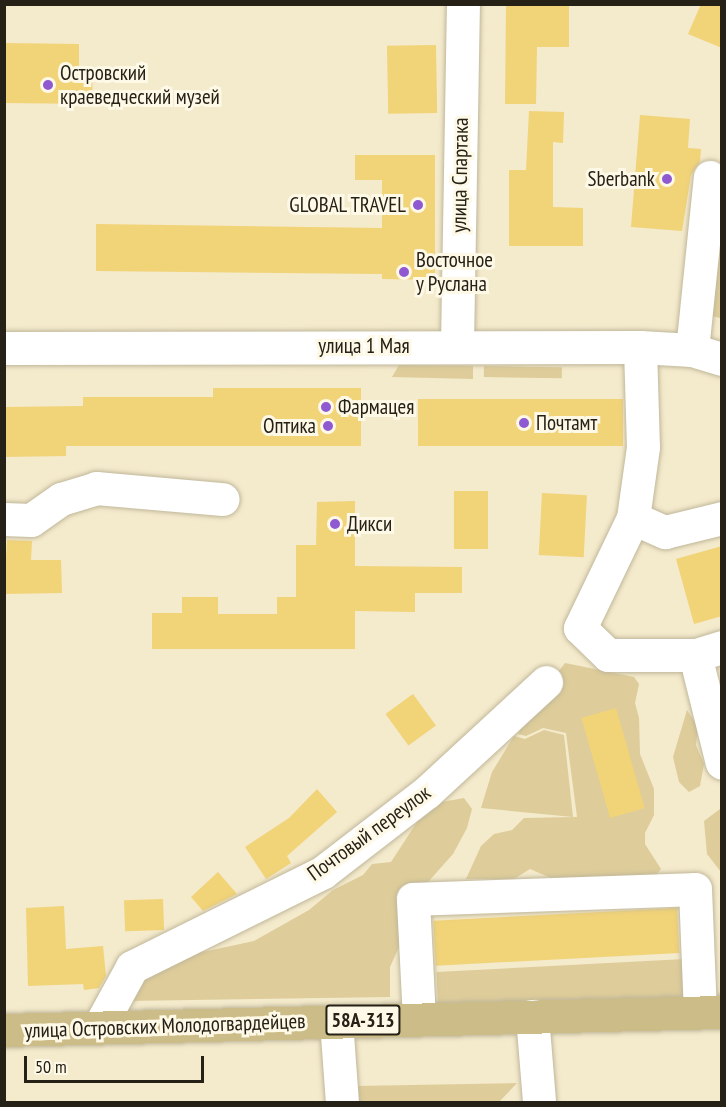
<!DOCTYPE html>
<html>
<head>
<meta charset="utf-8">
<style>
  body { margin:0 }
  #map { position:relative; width:726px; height:1107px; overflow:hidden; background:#f4eacc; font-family:"PT Sans Narrow",sans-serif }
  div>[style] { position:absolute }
  .green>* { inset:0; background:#decd9a; transform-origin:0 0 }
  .building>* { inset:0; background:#f1d378; transform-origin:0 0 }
  .roads { filter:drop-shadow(0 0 2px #c0b79a) drop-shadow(0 0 2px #c0b79a) }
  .minor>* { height:33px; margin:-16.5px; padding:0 16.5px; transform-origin:16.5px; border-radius:16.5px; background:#fff }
  .major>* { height:33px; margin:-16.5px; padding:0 16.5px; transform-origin:16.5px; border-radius:16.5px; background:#ccbc87 }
  .dots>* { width:16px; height:16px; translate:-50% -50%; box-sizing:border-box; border:3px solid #fef8e6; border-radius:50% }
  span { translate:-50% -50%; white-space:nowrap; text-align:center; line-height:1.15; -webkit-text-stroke:6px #fef8e6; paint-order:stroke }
  .shield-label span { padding:2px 4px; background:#fef8e6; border:2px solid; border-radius:4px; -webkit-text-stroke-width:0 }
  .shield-label { font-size:20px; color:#252116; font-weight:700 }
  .poi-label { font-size:21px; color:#252116 }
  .left { translate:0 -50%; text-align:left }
  .right { translate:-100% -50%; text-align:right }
  .street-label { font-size:21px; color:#252116 }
  .frame { position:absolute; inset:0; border:6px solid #252116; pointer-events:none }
  .scale { position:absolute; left:24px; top:1056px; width:180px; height:27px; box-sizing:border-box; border:3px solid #252116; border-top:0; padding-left:8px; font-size:18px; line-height:21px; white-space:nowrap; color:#252116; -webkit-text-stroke:4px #fef8e6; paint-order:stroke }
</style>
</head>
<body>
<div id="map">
  <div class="green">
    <div style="clip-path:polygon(721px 186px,721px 318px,720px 318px,707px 315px)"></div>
    <div style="clip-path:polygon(399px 365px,473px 366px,473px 379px,392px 377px)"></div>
    <div style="left:484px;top:366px;width:78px;height:11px;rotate:1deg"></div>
    <div style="clip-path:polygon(565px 663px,634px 677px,639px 684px,635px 703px,639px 718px,640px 754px,654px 789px,654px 815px,645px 833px,645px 844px,661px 869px,653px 879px,551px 878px,530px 869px,514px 879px,466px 879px,481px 846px,494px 834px,512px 830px,524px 818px,577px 817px,566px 733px,543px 728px,526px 736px,518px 734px,532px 707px)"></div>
    <div style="clip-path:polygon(687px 710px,698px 727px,696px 745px,704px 764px,700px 786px,689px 792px,679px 782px,673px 757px)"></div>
    <div style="clip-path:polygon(544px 730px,564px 735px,573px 817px,481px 808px,492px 772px,514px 736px,525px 739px)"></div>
    <div style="clip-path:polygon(464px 798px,472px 809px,467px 828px,453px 854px,428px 882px,390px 967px,390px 997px,126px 1001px,127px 994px,147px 977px,184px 956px,254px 941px,309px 910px,333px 890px,363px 875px,372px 864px,391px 862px,417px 822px,442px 802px)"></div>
    <div style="clip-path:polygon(720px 809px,722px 813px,721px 872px,707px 854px,704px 821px)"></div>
    <div style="left:685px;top:959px;width:42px;height:249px;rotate:87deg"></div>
    <div style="clip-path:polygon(517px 1083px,499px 1102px,358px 1102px,357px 1086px)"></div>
  </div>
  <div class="building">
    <div style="clip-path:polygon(506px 4px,569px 4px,569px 47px,537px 47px,536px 104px,505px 104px)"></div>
    <div style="clip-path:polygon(701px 4px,722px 4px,722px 48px,688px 34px)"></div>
    <div style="clip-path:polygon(4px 43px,79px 44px,79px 67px,93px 68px,92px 104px,4px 103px)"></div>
    <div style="left:436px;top:45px;width:68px;height:49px;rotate:89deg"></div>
    <div style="clip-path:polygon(529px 111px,564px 112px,563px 143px,553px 142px,553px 207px,583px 208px,583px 246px,509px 246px,509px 170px,526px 170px)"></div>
    <div style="clip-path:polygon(640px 115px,690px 119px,688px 148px,701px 149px,700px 162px,691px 175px,682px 231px,631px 227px)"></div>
    <div style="clip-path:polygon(355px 155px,435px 155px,435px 280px,382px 279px,382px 274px,96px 271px,96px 224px,382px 228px,382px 180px,355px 180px)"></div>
    <div style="clip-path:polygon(213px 388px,361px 388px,361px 446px,66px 446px,66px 456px,4px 457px,4px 407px,83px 406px,83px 397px,213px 397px)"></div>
    <div style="left:418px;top:399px;width:205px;height:47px"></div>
    <div style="left:454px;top:491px;width:34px;height:58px"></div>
    <div style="left:542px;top:493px;width:45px;height:62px;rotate:3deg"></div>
    <div style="clip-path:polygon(355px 501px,355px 566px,462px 567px,462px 593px,415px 593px,415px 612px,355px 611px,355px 649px,152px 649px,152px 613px,182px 613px,182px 597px,218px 597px,218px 614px,277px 614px,277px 597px,296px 597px,296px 545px,316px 545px,317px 502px)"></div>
    <div style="clip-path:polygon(7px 540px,32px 541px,31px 560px,61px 560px,62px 593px,4px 594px)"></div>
    <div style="clip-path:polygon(722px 546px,722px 616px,694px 624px,676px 559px)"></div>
    <div style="left:413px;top:694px;width:39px;height:34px;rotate:54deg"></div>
    <div style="left:616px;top:708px;width:104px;height:36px;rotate:74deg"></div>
    <div style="clip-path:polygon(317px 789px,337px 812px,287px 856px,291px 863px,266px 879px,245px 847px,289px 818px)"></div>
    <div style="clip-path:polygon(218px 872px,237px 894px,203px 911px,191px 897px)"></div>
    <div style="left:163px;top:899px;width:31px;height:39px;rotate:88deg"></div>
    <div style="clip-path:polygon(64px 906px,66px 949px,103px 946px,106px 976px,99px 988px,84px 990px,83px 984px,28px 986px,26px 908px)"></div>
    <div style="left:677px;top:908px;width:45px;height:244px;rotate:87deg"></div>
  </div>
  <div class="roads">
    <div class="minor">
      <div style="left:457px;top:345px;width:341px;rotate:-89deg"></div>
      <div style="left:640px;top:347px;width:100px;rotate:88.3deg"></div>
      <div style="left:643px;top:447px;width:72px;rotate:98deg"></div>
      <div style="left:633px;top:518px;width:122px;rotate:115.7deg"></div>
      <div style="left:580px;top:628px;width:39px;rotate:44deg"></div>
      <div style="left:608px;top:655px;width:87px"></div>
      <div style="left:4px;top:348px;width:636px;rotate:-0.09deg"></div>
      <div style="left:640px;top:347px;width:52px;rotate:3.3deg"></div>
      <div style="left:692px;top:350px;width:31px;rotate:17deg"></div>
      <div style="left:692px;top:350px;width:174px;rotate:-84.1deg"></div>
      <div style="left:633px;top:518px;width:35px;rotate:24deg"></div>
      <div style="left:665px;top:532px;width:59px;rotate:-13.8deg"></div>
      <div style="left:4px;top:519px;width:27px;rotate:2deg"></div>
      <div style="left:31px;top:520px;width:37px;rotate:-35deg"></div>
      <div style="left:61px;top:499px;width:37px;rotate:-17deg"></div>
      <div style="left:96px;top:488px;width:127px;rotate:5deg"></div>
      <div style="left:722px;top:647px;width:28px;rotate:163deg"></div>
      <div style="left:695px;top:655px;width:111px;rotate:76deg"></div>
      <div style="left:532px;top:1016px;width:86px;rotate:85.3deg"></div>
      <div style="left:419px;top:1019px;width:120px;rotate:-92.9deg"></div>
      <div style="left:413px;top:899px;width:282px;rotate:-2deg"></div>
      <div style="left:695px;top:889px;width:123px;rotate:87.7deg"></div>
      <div style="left:336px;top:1021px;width:81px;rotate:85.8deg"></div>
      <div style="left:99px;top:1027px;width:68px;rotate:-61.2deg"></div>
      <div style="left:132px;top:967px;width:213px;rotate:-26.4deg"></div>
      <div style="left:323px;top:872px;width:131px;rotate:-37.6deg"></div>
      <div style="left:427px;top:792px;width:162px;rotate:-42.7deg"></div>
    </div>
    <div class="major">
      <div style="left:4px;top:1030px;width:718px;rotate:-1.44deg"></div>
    </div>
  </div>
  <div class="dots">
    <div style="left:48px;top:85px;background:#8f59d1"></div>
    <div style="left:667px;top:179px;background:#8f59d1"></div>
    <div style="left:418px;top:205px;background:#8f59d1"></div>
    <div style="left:404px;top:272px;background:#8f59d1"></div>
    <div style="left:326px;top:407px;background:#8f59d1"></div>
    <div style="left:524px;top:423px;background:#8f59d1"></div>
    <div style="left:328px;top:426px;background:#8f59d1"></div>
    <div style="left:335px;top:524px;background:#8f59d1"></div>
  </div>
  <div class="shield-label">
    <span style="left:363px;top:1020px">58А-313</span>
  </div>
  <div class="poi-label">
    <span class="left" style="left:60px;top:85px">Островский<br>краеведческий музей</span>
    <span class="right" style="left:655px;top:179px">Sberbank</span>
    <span class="right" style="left:406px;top:205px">GLOBAL TRAVEL</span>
    <span class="left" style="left:416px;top:272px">Восточное<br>у Руслана</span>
    <span class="left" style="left:338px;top:407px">Фармацея</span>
    <span class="left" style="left:536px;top:423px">Почтамт</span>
    <span class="right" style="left:316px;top:426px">Оптика</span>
    <span class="left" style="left:347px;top:524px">Дикси</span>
  </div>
  <div class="street-label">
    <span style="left:460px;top:175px;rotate:-89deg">улица Спартака</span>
    <span style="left:364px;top:346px">улица 1 Мая</span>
    <span style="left:369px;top:833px;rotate:-36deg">Почтовый переулок</span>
    <span style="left:165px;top:1026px;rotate:-2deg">улица Островских Молодогвардейцев</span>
  </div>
  <div class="frame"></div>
  <div class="scale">50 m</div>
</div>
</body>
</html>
